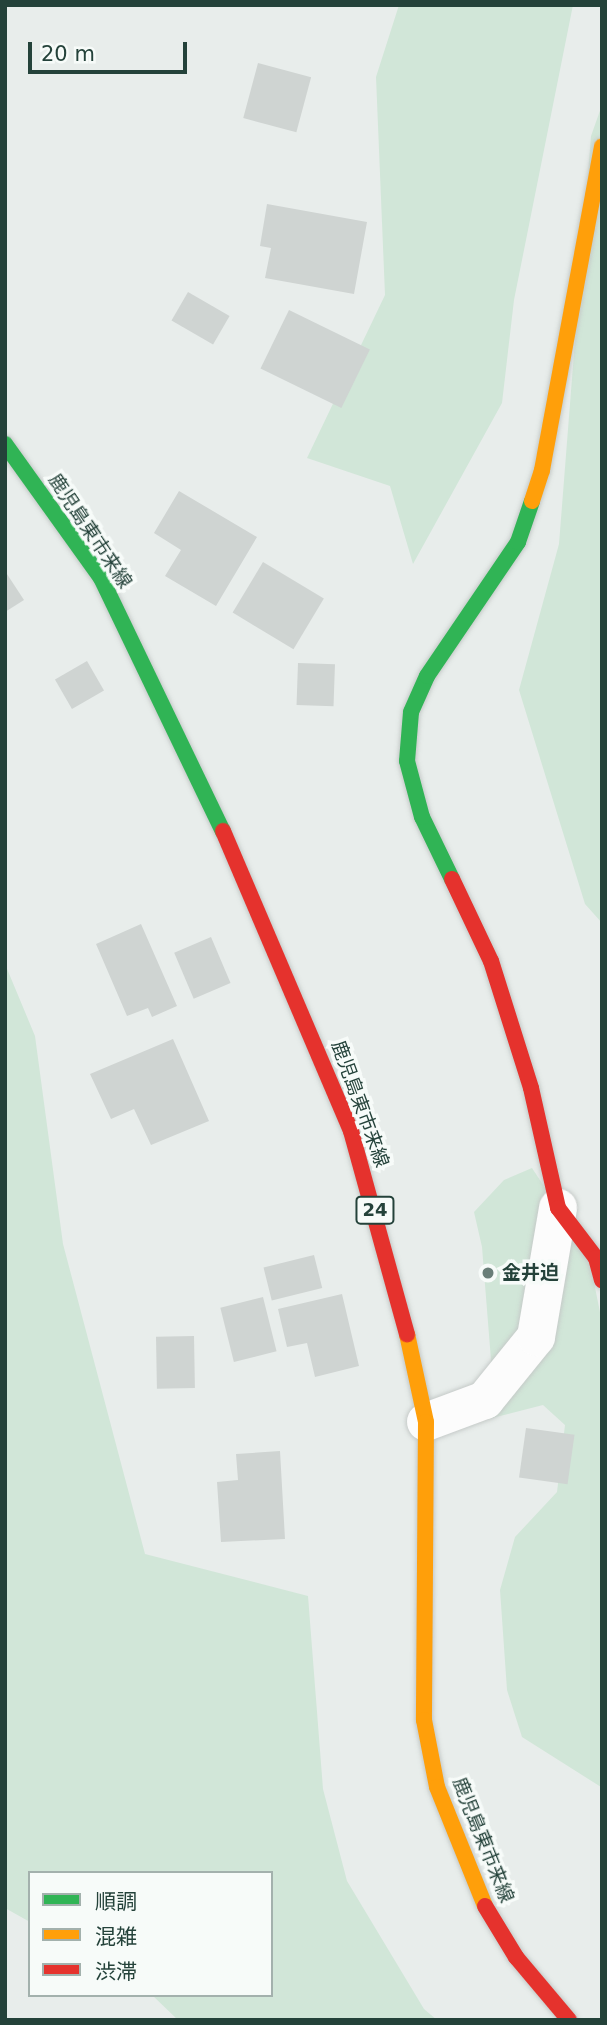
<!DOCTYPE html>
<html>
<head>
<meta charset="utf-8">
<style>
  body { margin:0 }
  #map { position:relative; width:607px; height:2025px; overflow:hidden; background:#e8edeb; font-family:"DejaVu Sans","Noto Sans JP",sans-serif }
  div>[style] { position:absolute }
  .green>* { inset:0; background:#d1e6d8 }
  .building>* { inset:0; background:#cfd4d2; transform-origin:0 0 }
  .roads { filter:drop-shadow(0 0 2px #c5cac8) drop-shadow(0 0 2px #c5cac8) }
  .street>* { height:38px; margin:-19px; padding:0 19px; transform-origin:19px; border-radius:19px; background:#fcfcfc }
  .fast>* { height:16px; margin:-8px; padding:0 8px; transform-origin:8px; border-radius:8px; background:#30b455 }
  .slow>* { height:16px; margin:-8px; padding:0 8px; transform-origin:8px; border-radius:8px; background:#ff9f0a }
  .jam>* { height:16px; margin:-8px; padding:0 8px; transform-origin:8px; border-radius:8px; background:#e5322d }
  .dots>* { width:19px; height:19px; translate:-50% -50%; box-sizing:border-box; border:4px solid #f7fbf9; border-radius:50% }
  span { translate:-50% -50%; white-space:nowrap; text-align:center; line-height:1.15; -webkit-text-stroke:7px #f7fbf9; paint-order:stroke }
  .shield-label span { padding:2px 5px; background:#f7fbf9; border:2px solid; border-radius:5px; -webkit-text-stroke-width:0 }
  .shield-label { font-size:18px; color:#24423a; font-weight:700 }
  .street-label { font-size:19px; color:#24423a }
  .poi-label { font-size:19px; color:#24423a; font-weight:700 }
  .left { translate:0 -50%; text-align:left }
  .frame { position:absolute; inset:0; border:7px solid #24423a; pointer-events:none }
  .legend { position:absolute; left:28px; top:1871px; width:245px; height:126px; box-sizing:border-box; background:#f7fbf9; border:2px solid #a3b1ad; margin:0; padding:9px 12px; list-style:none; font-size:21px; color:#24423a }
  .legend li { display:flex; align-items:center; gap:14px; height:35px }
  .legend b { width:35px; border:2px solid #a3b1ad }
  .scale { position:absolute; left:28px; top:42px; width:159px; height:32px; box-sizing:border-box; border:4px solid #24423a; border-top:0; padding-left:9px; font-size:21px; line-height:24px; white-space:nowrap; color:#24423a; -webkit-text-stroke:5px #f7fbf9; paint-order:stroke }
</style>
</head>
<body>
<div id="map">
  <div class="green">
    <div style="clip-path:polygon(399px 5px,573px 5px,514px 300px,502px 403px,413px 564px,390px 486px,307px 458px,385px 295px,376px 77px)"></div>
    <div style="clip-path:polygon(602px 105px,602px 923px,585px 904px,519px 690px,559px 544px,591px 136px)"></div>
    <div style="clip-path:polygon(5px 964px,35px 1036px,63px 1244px,145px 1554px,308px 1596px,323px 1789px,347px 1881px,424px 2009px,437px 2020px,178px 2020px,152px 1995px,271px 1995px,271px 1873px,30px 1873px,30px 1922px,5px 1908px)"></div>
    <div style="clip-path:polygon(532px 1168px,588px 1253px,602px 1322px,601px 1787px,522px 1737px,507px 1690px,500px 1590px,515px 1537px,557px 1492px,565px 1425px,543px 1405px,488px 1419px,491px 1360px,482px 1247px,474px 1212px,504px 1180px)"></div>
  </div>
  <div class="building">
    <div style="left:258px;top:63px;width:55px;height:57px;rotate:15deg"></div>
    <div style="clip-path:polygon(267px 204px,367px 222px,354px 294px,265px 278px,271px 248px,260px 246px)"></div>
    <div style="left:188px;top:292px;width:48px;height:33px;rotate:30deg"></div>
    <div style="left:289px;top:310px;width:90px;height:65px;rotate:26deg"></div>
    <div style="clip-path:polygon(179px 491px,257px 537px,216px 606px,165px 576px,181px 550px,154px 533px)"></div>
    <div style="left:263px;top:562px;width:71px;height:59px;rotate:31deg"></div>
    <div style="clip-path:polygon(5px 571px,24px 600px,5px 612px)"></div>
    <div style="left:87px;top:661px;width:34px;height:37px;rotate:60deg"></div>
    <div style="left:298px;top:663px;width:37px;height:42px;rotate:2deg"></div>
    <div style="clip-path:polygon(141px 924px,177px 1006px,152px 1017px,148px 1008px,127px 1016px,96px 944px)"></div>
    <div style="left:211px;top:937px;width:50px;height:40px;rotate:67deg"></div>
    <div style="clip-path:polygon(173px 1039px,209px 1121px,151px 1145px,134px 1109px,111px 1119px,90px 1074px)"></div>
    <div style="left:314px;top:1255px;width:34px;height:52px;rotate:76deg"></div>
    <div style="clip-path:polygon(342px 1294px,359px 1366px,315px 1377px,307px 1343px,287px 1347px,278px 1309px)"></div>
    <div style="left:263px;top:1297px;width:56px;height:44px;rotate:76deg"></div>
    <div style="left:194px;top:1336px;width:52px;height:38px;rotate:89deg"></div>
    <div style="left:526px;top:1428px;width:49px;height:50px;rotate:8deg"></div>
    <div style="clip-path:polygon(280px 1451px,285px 1539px,221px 1542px,217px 1482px,238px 1480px,236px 1454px)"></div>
  </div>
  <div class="roads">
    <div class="street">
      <div style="left:426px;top:1422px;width:63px;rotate:-20.4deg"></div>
      <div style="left:485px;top:1400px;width:81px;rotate:-51deg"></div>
      <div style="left:536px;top:1337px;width:131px;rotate:-80.3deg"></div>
    </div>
    <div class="fast">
      <div style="left:5px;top:444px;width:165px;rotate:54.4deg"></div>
      <div style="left:101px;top:578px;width:281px;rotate:64.3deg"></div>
      <div style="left:452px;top:879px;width:69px;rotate:-115.8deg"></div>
      <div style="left:422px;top:817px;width:58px;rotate:-105deg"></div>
      <div style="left:407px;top:761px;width:49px;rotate:-85.3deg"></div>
      <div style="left:411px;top:712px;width:39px;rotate:-66deg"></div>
      <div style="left:427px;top:676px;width:162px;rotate:-55.8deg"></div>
      <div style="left:518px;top:542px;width:43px;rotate:-71.1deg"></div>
    </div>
    <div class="slow">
      <div style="left:532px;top:501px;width:33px;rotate:-72deg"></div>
      <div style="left:542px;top:470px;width:329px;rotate:-79.5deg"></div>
      <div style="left:407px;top:1334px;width:90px;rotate:77.8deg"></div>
      <div style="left:426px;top:1422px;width:298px;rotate:90.4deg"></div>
      <div style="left:424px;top:1720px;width:68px;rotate:79deg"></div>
      <div style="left:437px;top:1787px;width:128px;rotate:68deg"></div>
    </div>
    <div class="jam">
      <div style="left:223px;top:831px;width:326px;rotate:66.9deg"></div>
      <div style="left:351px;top:1131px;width:211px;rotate:74.6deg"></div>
      <div style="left:452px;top:879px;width:91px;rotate:64.6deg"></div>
      <div style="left:491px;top:961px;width:133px;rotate:72.5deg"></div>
      <div style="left:531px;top:1088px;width:123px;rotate:77.3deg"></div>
      <div style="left:558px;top:1208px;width:63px;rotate:52.8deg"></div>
      <div style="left:596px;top:1258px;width:23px;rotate:75deg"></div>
      <div style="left:485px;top:1906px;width:60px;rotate:58.7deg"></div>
      <div style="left:516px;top:1957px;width:82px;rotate:49.9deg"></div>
    </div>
  </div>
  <div class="dots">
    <div style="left:488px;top:1273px;background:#697e78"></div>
  </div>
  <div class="shield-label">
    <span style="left:375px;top:1210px">24</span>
  </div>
  <div class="street-label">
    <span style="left:90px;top:531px;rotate:56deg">鹿児島東市来線</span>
    <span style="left:360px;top:1104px;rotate:70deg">鹿児島東市来線</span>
    <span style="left:483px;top:1840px;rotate:68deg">鹿児島東市来線</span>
  </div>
  <div class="poi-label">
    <span class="left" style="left:502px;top:1273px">金井迫</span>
  </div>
  <div class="frame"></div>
  <ul class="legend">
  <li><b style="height:9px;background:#30b455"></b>順調</li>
  <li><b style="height:9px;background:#ff9f0a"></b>混雑</li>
  <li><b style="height:9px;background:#e5322d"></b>渋滞</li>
  </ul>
  <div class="scale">20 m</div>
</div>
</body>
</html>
